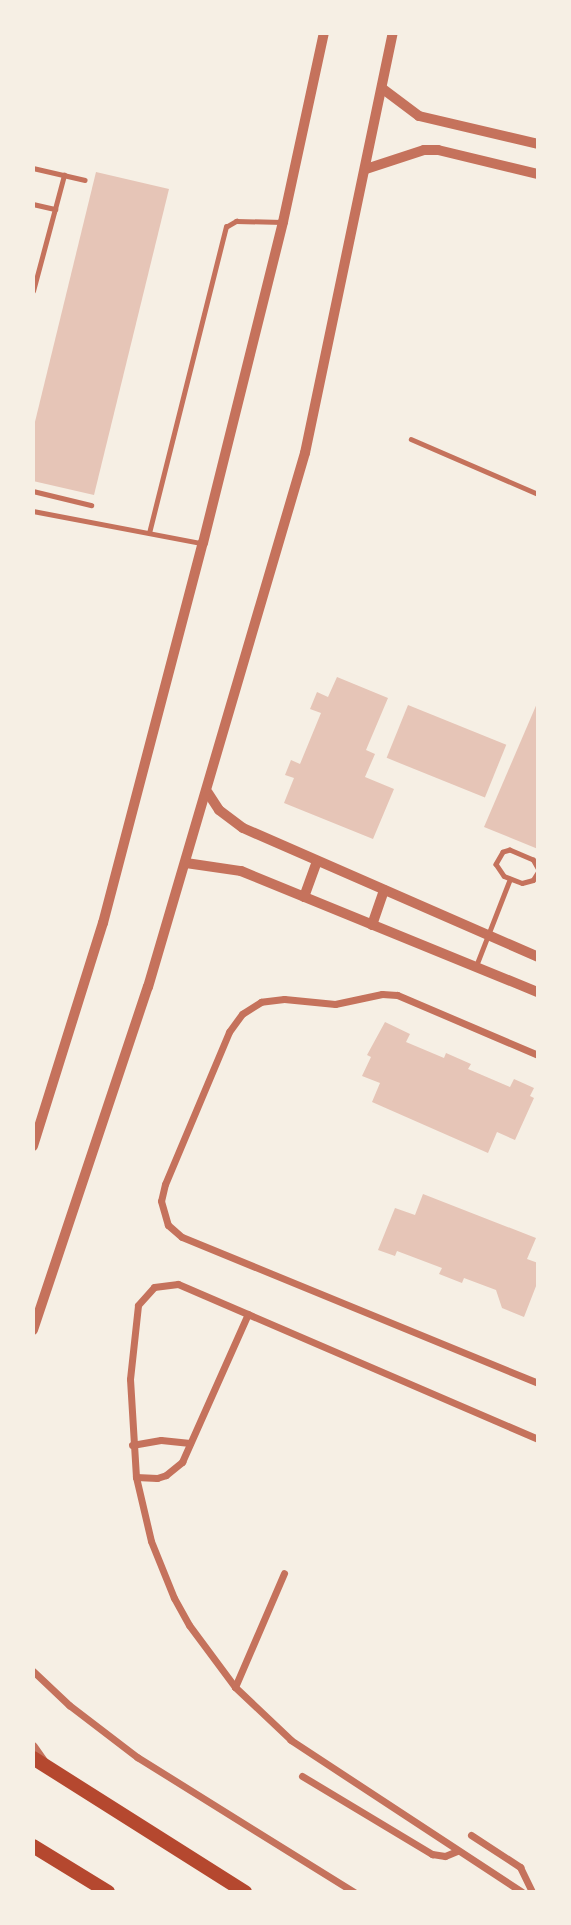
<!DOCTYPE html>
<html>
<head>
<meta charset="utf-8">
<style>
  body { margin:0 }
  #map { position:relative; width:571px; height:1925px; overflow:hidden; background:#f6efe4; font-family:Roboto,sans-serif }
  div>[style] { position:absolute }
  .building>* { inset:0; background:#e6c5b7; transform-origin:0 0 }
  .service>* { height:4.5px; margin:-2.25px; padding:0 2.25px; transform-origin:2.25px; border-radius:2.25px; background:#c5725c }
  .minor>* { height:7px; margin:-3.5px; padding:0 3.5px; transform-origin:3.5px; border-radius:3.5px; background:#c5725c }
  .tertiary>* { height:10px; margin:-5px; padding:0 5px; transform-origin:5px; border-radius:5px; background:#c5725c }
  .primary>* { height:14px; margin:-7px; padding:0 7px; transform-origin:7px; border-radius:7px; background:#b5482f }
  span { translate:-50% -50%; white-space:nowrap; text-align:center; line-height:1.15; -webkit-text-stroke:6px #f6efe4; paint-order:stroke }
  .frame { position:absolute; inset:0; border:35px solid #f6efe4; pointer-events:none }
</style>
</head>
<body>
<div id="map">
  <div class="building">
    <div style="clip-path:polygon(96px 172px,169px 189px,94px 495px,33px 481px,33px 430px)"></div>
    <div style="clip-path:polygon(337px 677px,388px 698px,366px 750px,375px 754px,365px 777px,394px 789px,373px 839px,284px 803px,294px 778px,285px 775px,291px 760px,300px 764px,321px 713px,310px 709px,317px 692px,328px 697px)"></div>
    <div style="clip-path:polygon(538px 701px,538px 849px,484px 827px)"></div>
    <div style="left:408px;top:705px;width:106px;height:57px;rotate:22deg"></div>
    <div style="clip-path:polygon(385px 1022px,410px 1034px,406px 1042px,444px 1058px,446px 1053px,471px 1064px,468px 1069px,510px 1087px,514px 1079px,534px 1088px,530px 1096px,534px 1098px,515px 1140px,497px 1132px,488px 1153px,372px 1102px,380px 1083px,362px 1076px,371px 1057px,367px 1055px)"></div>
    <div style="clip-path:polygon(423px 1194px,536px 1238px,527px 1259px,538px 1263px,538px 1281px,524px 1317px,502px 1308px,496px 1290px,464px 1278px,462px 1283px,439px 1274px,442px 1268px,397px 1251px,395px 1256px,378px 1250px,395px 1208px,415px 1215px)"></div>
  </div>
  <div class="service">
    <div style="left:33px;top:168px;width:53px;rotate:13deg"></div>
    <div style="left:33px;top:204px;width:23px;rotate:13deg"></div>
    <div style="left:33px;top:291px;width:120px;rotate:-75deg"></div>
    <div style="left:411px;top:439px;width:138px;rotate:23.4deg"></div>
    <div style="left:33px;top:491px;width:60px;rotate:13.6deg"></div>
    <div style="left:33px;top:511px;width:171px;rotate:10.8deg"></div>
    <div style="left:149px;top:533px;width:316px;rotate:-75.9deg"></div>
    <div style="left:226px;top:227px;width:12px;rotate:-31deg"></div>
    <div style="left:236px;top:221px;width:46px;rotate:1.2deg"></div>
    <div style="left:538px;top:869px;width:10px;rotate:-119deg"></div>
    <div style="left:533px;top:860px;width:25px;rotate:-157deg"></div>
    <div style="left:510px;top:850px;width:7px;rotate:164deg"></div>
    <div style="left:503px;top:852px;width:14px;rotate:120deg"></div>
    <div style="left:496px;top:864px;width:14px;rotate:56deg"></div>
    <div style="left:504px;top:876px;width:19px;rotate:21deg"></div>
    <div style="left:522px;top:883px;width:11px;rotate:-15deg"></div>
    <div style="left:533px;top:880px;width:9px;rotate:-58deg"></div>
    <div style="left:476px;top:966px;width:93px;rotate:-68.7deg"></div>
  </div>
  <div class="minor">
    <div style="left:538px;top:1055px;width:153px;rotate:-156.9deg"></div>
    <div style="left:397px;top:995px;width:15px;rotate:-176deg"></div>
    <div style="left:382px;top:994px;width:48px;rotate:168deg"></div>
    <div style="left:335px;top:1004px;width:51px;rotate:-174.4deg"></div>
    <div style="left:284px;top:999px;width:23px;rotate:173deg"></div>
    <div style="left:261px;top:1002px;width:22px;rotate:148deg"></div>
    <div style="left:242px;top:1014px;width:22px;rotate:126deg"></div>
    <div style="left:229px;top:1032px;width:165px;rotate:112.8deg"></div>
    <div style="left:165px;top:1184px;width:17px;rotate:103deg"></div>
    <div style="left:161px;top:1201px;width:25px;rotate:74deg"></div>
    <div style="left:168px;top:1225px;width:18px;rotate:41deg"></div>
    <div style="left:182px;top:1237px;width:385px;rotate:22.3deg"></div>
    <div style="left:132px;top:1445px;width:29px;rotate:-10deg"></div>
    <div style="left:161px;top:1440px;width:29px;rotate:6deg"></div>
    <div style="left:136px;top:1477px;width:21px;rotate:3deg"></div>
    <div style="left:157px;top:1478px;width:9px;rotate:-18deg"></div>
    <div style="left:166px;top:1475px;width:21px;rotate:-39deg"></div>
    <div style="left:182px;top:1462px;width:162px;rotate:-66deg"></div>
    <div style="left:33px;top:1671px;width:50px;rotate:43.4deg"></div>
    <div style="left:69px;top:1705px;width:86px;rotate:37.4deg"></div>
    <div style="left:137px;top:1757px;width:256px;rotate:31.9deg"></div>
    <div style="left:235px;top:1687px;width:124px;rotate:-66.7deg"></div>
    <div style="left:302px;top:1776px;width:152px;rotate:31deg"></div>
    <div style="left:432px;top:1854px;width:13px;rotate:9deg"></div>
    <div style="left:445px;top:1856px;width:13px;rotate:-23deg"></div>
    <div style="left:471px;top:1835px;width:59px;rotate:33.1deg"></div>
    <div style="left:520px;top:1867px;width:28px;rotate:64deg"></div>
    <div style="left:522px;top:1892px;width:277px;rotate:-146.7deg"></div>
    <div style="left:291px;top:1740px;width:77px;rotate:-136.6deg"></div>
    <div style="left:235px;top:1687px;width:77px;rotate:-126.6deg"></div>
    <div style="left:189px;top:1625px;width:31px;rotate:-119deg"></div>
    <div style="left:174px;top:1598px;width:61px;rotate:-112deg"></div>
    <div style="left:151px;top:1541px;width:66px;rotate:-103.2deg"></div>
    <div style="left:136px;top:1477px;width:98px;rotate:-93.5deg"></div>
    <div style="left:130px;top:1379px;width:74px;rotate:-83.8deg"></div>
    <div style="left:138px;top:1305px;width:24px;rotate:-48deg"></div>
    <div style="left:154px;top:1287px;width:24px;rotate:-7deg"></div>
    <div style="left:178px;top:1284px;width:392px;rotate:23.3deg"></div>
  </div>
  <div class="tertiary">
    <div style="left:383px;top:89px;width:45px;rotate:36.9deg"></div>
    <div style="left:419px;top:116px;width:122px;rotate:13.2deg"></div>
    <div style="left:366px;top:169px;width:61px;rotate:-18.1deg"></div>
    <div style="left:424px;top:150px;width:14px"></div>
    <div style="left:438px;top:150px;width:103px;rotate:13.5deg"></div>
    <div style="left:208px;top:793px;width:20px;rotate:57deg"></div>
    <div style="left:219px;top:810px;width:30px;rotate:37deg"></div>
    <div style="left:243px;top:828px;width:322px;rotate:23.6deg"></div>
    <div style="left:186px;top:863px;width:56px;rotate:8.3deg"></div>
    <div style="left:241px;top:871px;width:321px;rotate:22.2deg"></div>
    <div style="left:304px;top:897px;width:38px;rotate:-70deg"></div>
    <div style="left:372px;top:925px;width:37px;rotate:-71deg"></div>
    <div style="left:33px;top:1146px;width:234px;rotate:-72.6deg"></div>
    <div style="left:103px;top:923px;width:393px;rotate:-75.3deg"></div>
    <div style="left:203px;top:543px;width:331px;rotate:-76deg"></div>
    <div style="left:283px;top:222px;width:193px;rotate:-77.8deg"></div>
    <div style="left:33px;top:1330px;width:362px;rotate:-71.5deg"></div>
    <div style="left:148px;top:987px;width:557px;rotate:-73.62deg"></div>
    <div style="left:305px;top:453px;width:429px;rotate:-78.2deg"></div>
    <div style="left:33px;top:1747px;width:19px;rotate:55deg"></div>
  </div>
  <div class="primary">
    <div style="left:33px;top:1758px;width:251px;rotate:32.3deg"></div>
    <div style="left:33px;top:1846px;width:88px;rotate:31.5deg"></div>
  </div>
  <div class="frame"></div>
</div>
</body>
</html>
